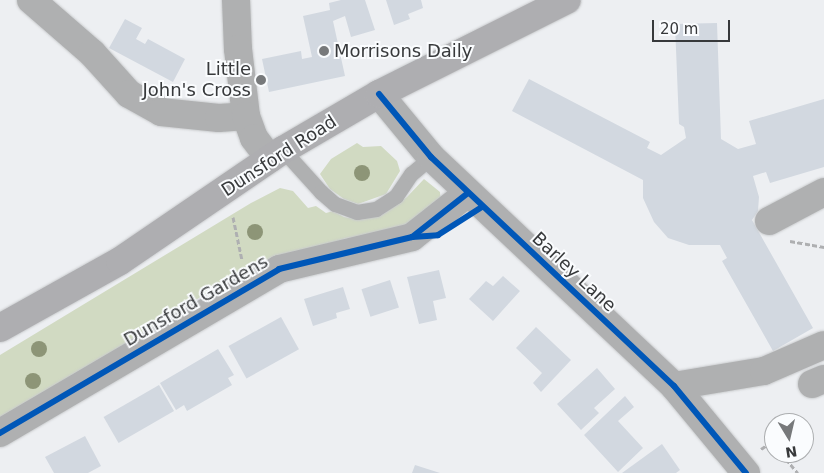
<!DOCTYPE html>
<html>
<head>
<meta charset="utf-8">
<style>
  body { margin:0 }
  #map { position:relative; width:824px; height:473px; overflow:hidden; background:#edeff2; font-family:"DejaVu Sans",sans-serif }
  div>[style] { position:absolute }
  .green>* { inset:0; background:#d1dac2 }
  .building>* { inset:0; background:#d2d8e0; transform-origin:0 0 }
  .path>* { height:3px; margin-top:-1.5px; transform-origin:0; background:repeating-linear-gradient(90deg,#aeafb1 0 5px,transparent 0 7.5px) }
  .roads { filter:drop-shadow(0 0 1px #c9cbcd) drop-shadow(0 0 1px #c9cbcd) }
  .service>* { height:15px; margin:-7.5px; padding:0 7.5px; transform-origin:7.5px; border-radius:7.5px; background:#afb0b1 }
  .minor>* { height:28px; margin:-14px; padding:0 14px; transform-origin:14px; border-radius:14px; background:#afb0b1 }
  .secondary>* { height:28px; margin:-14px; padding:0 14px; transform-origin:14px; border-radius:14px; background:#aeaeb1 }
  .cycleway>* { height:6px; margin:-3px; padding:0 3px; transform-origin:3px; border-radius:3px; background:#0057b8 }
  .trees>* { width:16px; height:16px; margin:-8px; border-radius:50%; background:#8d9577 }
  .dots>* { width:14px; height:14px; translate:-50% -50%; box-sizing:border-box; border:2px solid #fafcfe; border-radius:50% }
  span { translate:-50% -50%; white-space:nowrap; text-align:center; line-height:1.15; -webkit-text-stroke:4px #fafcfe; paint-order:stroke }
  .poi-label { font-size:18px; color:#37393b }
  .left { translate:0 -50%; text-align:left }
  .right { translate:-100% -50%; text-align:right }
  .street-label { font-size:18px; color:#37393b }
  .north { position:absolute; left:764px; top:413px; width:50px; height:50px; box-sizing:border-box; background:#fafcfe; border:1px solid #acaeb0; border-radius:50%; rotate:171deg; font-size:14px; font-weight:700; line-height:20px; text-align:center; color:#37393b }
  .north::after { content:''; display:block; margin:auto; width:18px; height:22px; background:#77797b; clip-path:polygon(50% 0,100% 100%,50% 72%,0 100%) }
  .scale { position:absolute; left:652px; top:20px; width:78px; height:22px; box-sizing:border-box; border:2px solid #37393b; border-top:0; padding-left:6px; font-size:15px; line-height:18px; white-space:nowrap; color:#37393b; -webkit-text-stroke:4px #fafcfe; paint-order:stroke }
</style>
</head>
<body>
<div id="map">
  <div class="green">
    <div style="clip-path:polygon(357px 143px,363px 147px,381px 146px,397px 161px,400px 171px,386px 194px,358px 204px,344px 199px,330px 189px,320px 174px,331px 159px)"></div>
    <div style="clip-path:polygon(424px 179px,440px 192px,441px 204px,398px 233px,346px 238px,228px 280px,0 421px,0 355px,251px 203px,280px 188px,293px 191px,308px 208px,316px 206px,326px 213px,333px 211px,344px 217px,361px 220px,382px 215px,407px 197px)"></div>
  </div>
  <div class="building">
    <div style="clip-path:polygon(341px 0,365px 0,375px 30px,351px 37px,345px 16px,333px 21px,345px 76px,269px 92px,262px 59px,301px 51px,302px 59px,312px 57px,303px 16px,330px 10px,329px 3px)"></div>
    <div style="clip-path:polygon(386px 0,421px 0,423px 8px,408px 14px,410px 19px,394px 25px)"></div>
    <div style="clip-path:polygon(125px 19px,142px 28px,136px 39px,145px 44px,148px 39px,185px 59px,173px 82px,109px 48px)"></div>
    <div style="clip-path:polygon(717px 23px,721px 139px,738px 149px,756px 144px,749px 121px,824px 99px,824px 167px,770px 183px,766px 172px,753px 176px,759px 197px,758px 211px,752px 220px,813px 328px,773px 351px,722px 261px,727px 258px,720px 245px,689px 245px,668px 238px,654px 222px,643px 198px,643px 180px,512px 111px,529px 79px,650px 142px,647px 148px,661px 155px,686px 138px,684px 127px,679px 124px,675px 24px)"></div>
    <div style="clip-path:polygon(439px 270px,446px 298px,433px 301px,437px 320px,419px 324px,407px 277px)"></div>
    <div style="clip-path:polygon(503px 276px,520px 291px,493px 321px,469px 299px,486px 281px,493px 286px)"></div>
    <div style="left:390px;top:280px;width:29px;height:30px;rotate:72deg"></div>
    <div style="clip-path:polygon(343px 287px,350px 309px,336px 313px,337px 318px,313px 326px,304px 299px)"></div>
    <div style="left:281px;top:317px;width:37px;height:60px;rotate:61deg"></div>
    <div style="clip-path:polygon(536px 327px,571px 360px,541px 392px,533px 383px,542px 373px,516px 348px)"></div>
    <div style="clip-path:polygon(218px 349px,234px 375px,228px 378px,232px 385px,187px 411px,184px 405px,176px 410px,160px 383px)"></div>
    <div style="clip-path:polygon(597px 368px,615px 389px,594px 408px,599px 413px,581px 430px,557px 404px)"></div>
    <div style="left:159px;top:385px;width:30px;height:64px;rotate:60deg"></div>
    <div style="clip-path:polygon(625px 396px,634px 407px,618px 421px,643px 448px,618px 472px,584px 435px)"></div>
    <div style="clip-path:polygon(85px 436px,101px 466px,88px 473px,54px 473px,45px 457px)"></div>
    <div style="clip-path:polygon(662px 444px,680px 470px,676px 473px,622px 473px)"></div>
    <div style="clip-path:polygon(415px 465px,440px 473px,412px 473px)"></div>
  </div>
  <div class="path">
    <div style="left:233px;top:217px;width:44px;rotate:78.2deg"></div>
    <div style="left:790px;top:241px;width:35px;rotate:10deg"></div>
    <div style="left:761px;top:449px;width:7px;rotate:-34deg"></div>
    <div style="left:767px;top:445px;width:8px;rotate:30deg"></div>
    <div style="left:781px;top:453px;width:26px;rotate:50deg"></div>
  </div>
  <div class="roads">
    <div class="service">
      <div style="left:283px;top:150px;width:57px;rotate:47.9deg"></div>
      <div style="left:321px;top:192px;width:18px;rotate:41deg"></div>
      <div style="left:335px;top:204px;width:23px;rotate:20deg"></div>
      <div style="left:357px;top:212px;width:19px;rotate:-9deg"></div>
      <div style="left:376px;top:209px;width:24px;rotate:-33deg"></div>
      <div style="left:396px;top:196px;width:27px;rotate:-56deg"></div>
      <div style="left:411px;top:174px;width:26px;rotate:-40deg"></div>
    </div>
    <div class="minor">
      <div style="left:31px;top:0;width:81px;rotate:41deg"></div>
      <div style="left:92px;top:53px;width:55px;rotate:47.9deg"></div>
      <div style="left:129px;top:94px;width:37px;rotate:29deg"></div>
      <div style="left:161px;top:112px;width:58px;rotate:5.9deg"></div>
      <div style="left:219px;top:118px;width:27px;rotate:-4deg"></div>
      <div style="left:236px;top:0;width:49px;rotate:87.7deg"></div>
      <div style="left:238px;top:49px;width:67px;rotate:83.2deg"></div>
      <div style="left:246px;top:116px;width:23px;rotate:70deg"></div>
      <div style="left:254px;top:138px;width:26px;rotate:53deg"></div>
      <div style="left:379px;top:94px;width:82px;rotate:50.5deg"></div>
      <div style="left:431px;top:157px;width:334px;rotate:43.3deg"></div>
      <div style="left:674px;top:386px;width:113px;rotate:50.4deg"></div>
      <div style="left:769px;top:221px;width:62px;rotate:-27.8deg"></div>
      <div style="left:812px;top:384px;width:13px;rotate:-23deg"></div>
      <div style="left:674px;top:386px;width:91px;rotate:-9.5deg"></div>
      <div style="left:764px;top:371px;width:65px;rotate:-23.4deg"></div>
      <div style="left:0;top:433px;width:324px;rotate:-30.4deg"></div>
      <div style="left:279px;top:269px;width:137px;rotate:-13.5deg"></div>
      <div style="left:412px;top:237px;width:71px;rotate:-38.2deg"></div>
    </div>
    <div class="secondary">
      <div style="left:0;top:328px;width:137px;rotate:-29.2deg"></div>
      <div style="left:120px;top:261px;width:197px;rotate:-34.3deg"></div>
      <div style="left:283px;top:150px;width:111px;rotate:-30.3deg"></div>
      <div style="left:379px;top:94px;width:210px;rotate:-26.6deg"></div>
    </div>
  </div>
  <div class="cycleway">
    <div style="left:379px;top:94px;width:82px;rotate:50.5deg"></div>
    <div style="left:431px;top:157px;width:334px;rotate:43.3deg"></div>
    <div style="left:674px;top:386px;width:113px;rotate:50.4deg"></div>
    <div style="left:412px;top:237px;width:26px;rotate:-4deg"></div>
    <div style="left:438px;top:235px;width:52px;rotate:-32.5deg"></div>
    <div style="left:0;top:433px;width:324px;rotate:-30.4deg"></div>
    <div style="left:279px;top:269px;width:137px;rotate:-13.5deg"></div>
    <div style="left:412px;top:237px;width:71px;rotate:-38.2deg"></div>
  </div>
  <div class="trees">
    <div style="left:362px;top:173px"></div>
    <div style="left:255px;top:232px"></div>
    <div style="left:39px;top:349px"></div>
    <div style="left:33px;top:381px"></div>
  </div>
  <div class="dots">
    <div style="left:324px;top:51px;background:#77797b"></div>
    <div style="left:261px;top:80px;background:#77797b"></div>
  </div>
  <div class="poi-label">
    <span class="left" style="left:334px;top:51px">Morrisons Daily</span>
    <span class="right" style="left:251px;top:80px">Little<br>John's Cross</span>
  </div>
  <div class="street-label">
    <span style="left:279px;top:156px;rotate:-33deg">Dunsford Road</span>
    <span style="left:574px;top:272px;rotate:43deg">Barley Lane</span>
    <span style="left:196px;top:301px;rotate:-30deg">Dunsford Gardens</span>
  </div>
  <div class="north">N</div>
  <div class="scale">20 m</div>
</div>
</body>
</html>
